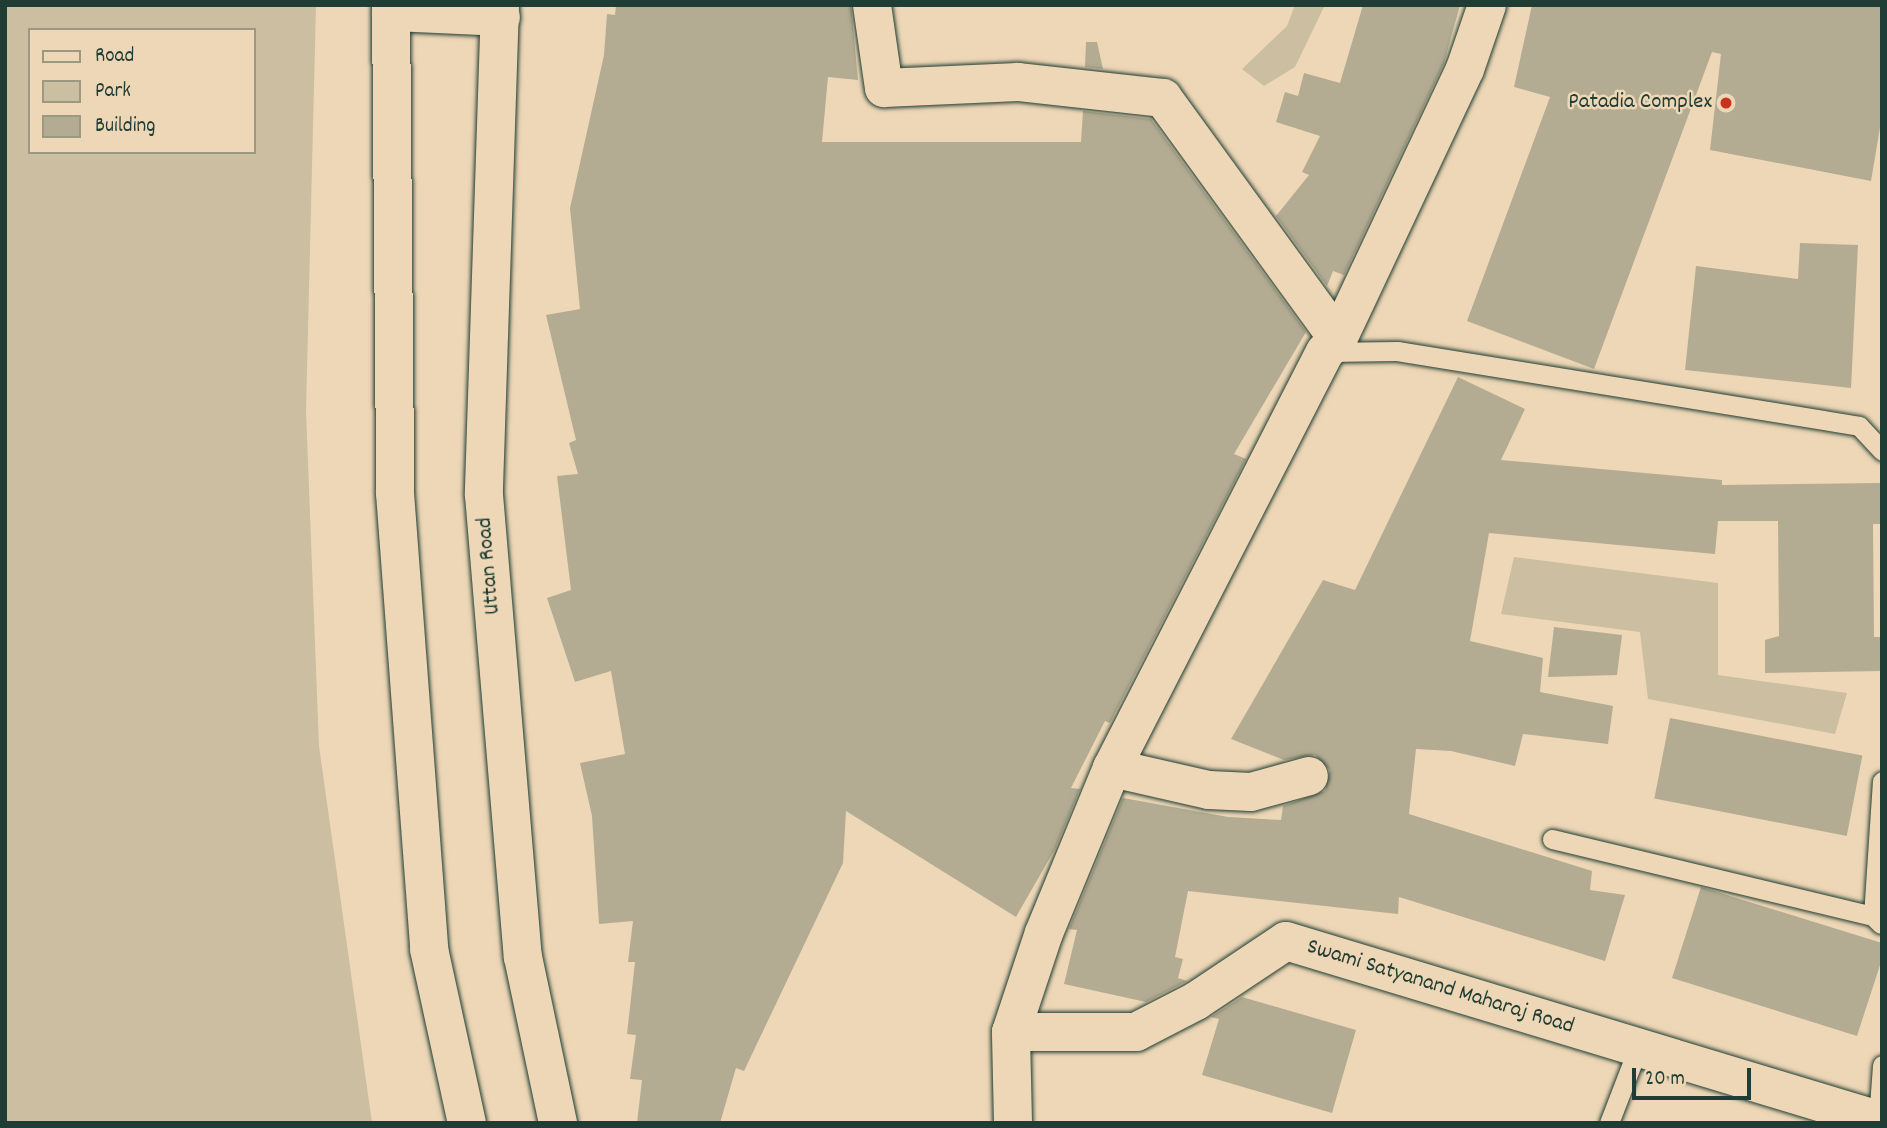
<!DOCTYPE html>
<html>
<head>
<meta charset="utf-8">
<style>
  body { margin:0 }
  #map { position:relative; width:1887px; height:1128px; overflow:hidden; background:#eed7b6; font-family:Dekko,sans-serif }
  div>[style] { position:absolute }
  .green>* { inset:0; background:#ccbea1 }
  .building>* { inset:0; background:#b4ac92; transform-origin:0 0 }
  .roads { filter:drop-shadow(0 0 2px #1f3d34) drop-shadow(0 0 2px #1f3d34) }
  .lane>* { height:19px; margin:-9.5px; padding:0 9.5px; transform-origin:9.5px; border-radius:9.5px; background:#eed7b6 }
  .street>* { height:38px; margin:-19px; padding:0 19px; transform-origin:19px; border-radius:19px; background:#eed7b6 }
  .secondary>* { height:38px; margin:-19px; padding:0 19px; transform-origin:19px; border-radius:19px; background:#eed7b6 }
  .dots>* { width:19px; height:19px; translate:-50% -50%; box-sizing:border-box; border:4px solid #eed7b6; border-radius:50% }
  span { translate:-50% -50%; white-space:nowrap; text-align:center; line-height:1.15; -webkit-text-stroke:5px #eed7b6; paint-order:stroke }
  .poi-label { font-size:23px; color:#1f3d34 }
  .right { translate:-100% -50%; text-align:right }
  .street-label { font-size:23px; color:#1f3d34 }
  .frame { position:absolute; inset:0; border:7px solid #1f3d34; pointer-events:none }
  .legend { position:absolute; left:28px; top:28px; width:228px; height:126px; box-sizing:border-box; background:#eed7b6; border:2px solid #9b9982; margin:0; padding:9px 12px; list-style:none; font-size:21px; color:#1f3d34 }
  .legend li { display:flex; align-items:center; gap:14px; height:35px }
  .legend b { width:35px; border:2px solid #9b9982 }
  .scale { position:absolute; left:1632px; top:1068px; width:119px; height:32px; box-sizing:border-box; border:4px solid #1f3d34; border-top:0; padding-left:9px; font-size:21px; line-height:24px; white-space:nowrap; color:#1f3d34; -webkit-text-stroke:5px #eed7b6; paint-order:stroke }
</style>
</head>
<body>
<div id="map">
  <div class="green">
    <div style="clip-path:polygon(evenodd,5px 5px,316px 5px,306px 411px,319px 746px,372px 1123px,5px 1123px,5px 5px,30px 30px,254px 30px,254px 152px,30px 152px,30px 30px)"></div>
    <div style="clip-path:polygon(1295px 5px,1325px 5px,1295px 67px,1264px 86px,1242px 69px,1287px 26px)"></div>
    <div style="clip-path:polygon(1514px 557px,1718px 583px,1718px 675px,1847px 693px,1835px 734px,1648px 699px,1640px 632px,1501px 614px)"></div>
  </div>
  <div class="building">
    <div style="clip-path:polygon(616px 5px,851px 5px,858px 80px,828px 77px,822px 142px,1081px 142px,1083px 111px,1151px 119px,1306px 332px,1234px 454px,1246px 459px,1110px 723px,1105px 721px,1071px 788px,1080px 789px,1055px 849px,1016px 917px,846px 811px,843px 863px,744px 1071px,736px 1068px,720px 1123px,637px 1123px,642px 1080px,630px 1079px,636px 1035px,627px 1034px,635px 962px,628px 962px,633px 921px,599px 924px,592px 816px,580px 763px,625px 754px,611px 671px,575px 682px,547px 598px,571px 590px,557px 476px,578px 474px,569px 443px,576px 440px,546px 315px,580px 309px,570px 208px,604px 55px,607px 14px,615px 15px)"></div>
    <div style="clip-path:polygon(1363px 5px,1460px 5px,1444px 63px,1344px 275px,1333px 271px,1327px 286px,1276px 216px,1309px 175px,1302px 172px,1320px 136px,1276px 122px,1285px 92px,1298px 96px,1304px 73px,1340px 83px)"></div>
    <div style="clip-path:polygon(1532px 5px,1882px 5px,1882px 116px,1871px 181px,1710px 150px,1721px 54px,1712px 52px,1594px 369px,1467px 321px,1550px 97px,1514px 87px)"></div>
    <div style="clip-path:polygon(1086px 42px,1097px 42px,1103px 69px,1085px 67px)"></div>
    <div style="clip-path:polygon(1800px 243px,1858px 245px,1851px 388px,1685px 370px,1696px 266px,1798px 279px)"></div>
    <div style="clip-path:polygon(1458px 377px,1525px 409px,1501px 460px,1722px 480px,1722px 485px,1881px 483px,1881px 524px,1873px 524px,1874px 637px,1881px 637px,1881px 671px,1765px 673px,1765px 640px,1779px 636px,1778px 521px,1718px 521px,1715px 554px,1489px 533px,1470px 641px,1543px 658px,1540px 692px,1613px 706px,1608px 744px,1523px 734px,1515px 766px,1451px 751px,1416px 749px,1409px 814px,1592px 871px,1590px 890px,1625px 895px,1605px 961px,1399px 897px,1398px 914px,1188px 891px,1175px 957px,1183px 959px,1178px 978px,1187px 981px,1146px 1002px,1064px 984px,1077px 930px,1069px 929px,1123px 798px,1228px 817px,1281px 820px,1283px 806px,1325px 791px,1330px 770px,1315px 755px,1284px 760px,1231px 739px,1323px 580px,1355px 590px)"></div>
    <div style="clip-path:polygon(1554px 627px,1622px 635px,1617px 675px,1548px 677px)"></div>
    <div style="left:1670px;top:718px;width:196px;height:82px;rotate:11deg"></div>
    <div style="clip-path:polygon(1701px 887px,1882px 943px,1882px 959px,1857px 1036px,1672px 978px)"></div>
    <div style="clip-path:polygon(1242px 997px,1356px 1030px,1332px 1113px,1202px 1075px,1219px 1019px,1211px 1017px)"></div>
  </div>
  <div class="roads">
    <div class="lane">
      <div style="left:1326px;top:352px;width:71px;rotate:-0.8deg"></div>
      <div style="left:1397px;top:351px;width:468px;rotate:9.2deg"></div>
      <div style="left:1859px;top:426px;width:34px;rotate:47deg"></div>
      <div style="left:1552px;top:839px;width:330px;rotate:13.5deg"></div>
      <div style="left:1881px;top:924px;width:11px;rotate:-135deg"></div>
      <div style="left:1873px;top:916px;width:135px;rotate:-86.2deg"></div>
      <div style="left:1878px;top:1120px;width:55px;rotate:-85.8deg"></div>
      <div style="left:1609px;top:1123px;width:80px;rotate:-68.9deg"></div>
    </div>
    <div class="street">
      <div style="left:872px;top:5px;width:84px;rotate:81.8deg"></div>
      <div style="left:884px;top:88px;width:134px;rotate:-2.6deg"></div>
      <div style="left:1018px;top:82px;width:146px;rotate:6.3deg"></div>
      <div style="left:1163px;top:98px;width:298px;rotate:54deg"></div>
      <div style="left:1112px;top:768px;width:99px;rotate:12.8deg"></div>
      <div style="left:1209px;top:790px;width:42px;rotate:2.7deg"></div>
      <div style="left:1251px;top:792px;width:60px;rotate:-15.4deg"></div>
      <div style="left:1011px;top:1032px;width:125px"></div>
      <div style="left:1136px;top:1032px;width:68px;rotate:-27.3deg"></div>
      <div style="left:1196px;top:1001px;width:108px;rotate:-33.7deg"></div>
      <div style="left:1286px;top:941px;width:623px;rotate:16.81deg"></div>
      <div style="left:1013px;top:1123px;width:91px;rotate:-91.3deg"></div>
      <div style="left:1011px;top:1032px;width:104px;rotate:-71.6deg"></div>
      <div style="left:1044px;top:933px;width:178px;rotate:-67.6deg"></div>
      <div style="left:1112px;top:768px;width:467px;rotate:-62.9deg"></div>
      <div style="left:1325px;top:352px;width:18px;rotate:-45deg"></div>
      <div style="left:1338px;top:339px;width:298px;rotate:-64.8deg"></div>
      <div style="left:1465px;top:69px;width:68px;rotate:-71deg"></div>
    </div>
    <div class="secondary">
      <div style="left:391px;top:5px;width:488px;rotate:89.5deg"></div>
      <div style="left:395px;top:493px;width:457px;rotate:85.7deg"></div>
      <div style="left:429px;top:949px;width:178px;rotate:77.7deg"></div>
      <div style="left:500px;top:5px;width:490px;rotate:91.9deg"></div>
      <div style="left:484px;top:495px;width:464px;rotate:85.2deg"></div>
      <div style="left:523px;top:957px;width:170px;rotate:78.1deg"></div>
      <div style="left:391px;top:12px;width:110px;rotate:2.6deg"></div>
    </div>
  </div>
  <div class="dots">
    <div style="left:1726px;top:103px;background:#c8321e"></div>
  </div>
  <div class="poi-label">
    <span class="right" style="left:1712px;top:103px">Patadia Complex</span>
  </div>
  <div class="street-label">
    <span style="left:490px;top:566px;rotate:-95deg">Uttan Road</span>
    <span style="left:1440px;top:988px;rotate:17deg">Swami Satyanand Maharaj Road</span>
  </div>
  <div class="frame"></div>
  <ul class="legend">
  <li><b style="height:9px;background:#eed7b6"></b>Road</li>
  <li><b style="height:19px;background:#ccbea1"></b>Park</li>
  <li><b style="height:19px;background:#b4ac92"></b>Building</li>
  </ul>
  <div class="scale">20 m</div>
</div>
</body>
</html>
